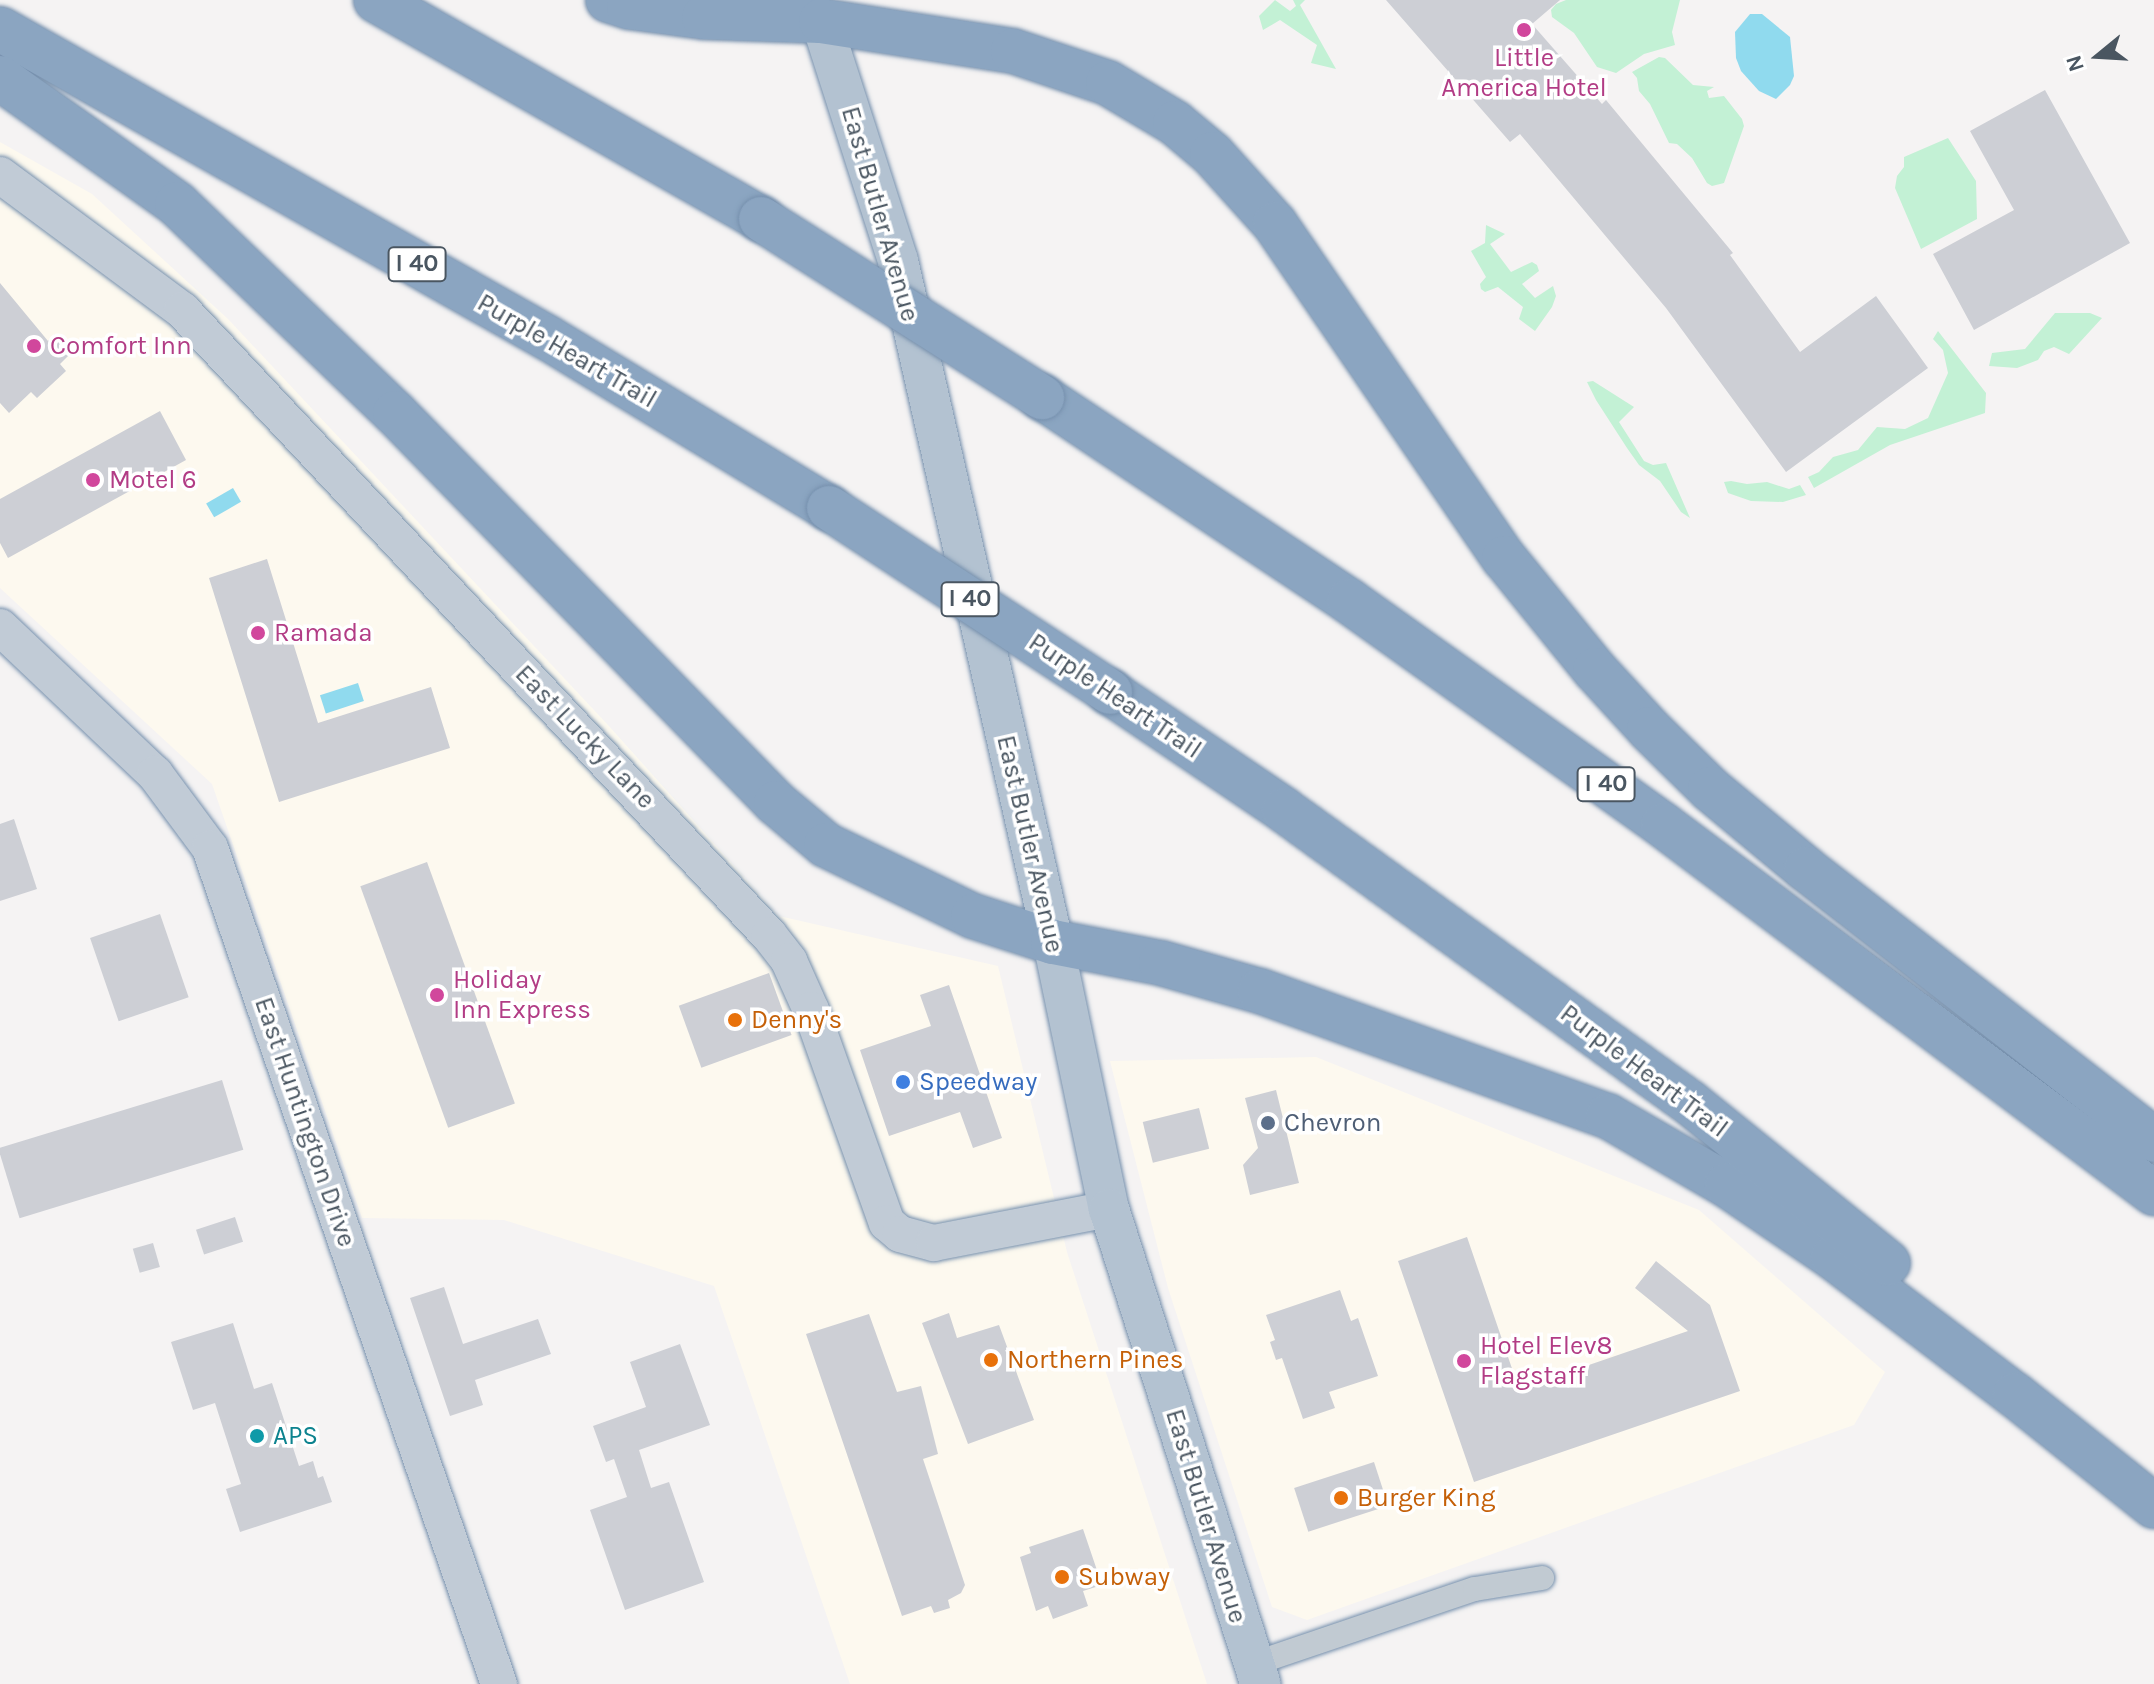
<!DOCTYPE html>
<html>
<head>
<meta charset="utf-8">
<style>
  body { margin:0 }
  #map { position:relative; width:2154px; height:1684px; overflow:hidden; background:#f5f3f3; font-family:Karla,sans-serif }
  div>[style] { position:absolute }
  .commercial>* { inset:0; background:#fdf9ef }
  .green>* { inset:0; background:#c3f1d5 }
  .water>* { inset:0; background:#90daee; transform-origin:0 0 }
  .building>* { inset:0; background:#cdcfd5; transform-origin:0 0 }
  .roads { filter:drop-shadow(0 0 2px #7690ad) drop-shadow(0 0 2px #7690ad) }
  .street>* { height:24px; margin:-12px; padding:0 12px; transform-origin:12px; border-radius:12px; background:#c1cad2 }
  .secondary>* { height:36px; margin:-18px; padding:0 18px; transform-origin:18px; border-radius:18px; background:#c1cbd6 }
  .primary>* { height:40px; margin:-20px; padding:0 20px; transform-origin:20px; border-radius:20px; background:#b3c2d1 }
  .highway>* { height:44px; margin:-22px; padding:0 22px; transform-origin:22px; border-radius:22px; background:#8ba5c1 }
  .bridges { filter:drop-shadow(0 0 2px #7690ad) drop-shadow(0 0 2px #7690ad) }
  .highway-bridge>* { height:44px; margin:-22px; padding:0 22px; transform-origin:22px; border-radius:22px; background:#8ba5c1 }
  .dots>* { width:22px; height:22px; translate:-50% -50%; box-sizing:border-box; border:4px solid #fff; border-radius:50% }
  span { translate:-50% -50%; white-space:nowrap; text-align:center; line-height:1.15; -webkit-text-stroke:7px #fff; paint-order:stroke }
  .shield-label span { padding:2px 6px; background:#fff; border:2px solid; border-radius:6px; -webkit-text-stroke-width:0 }
  .shield-label { font-size:24px; color:#4a5661; font-weight:700 }
  .hotel-label { font-size:26px; color:#b23c85 }
  .left { translate:0 -50%; text-align:left }
  .street-label { font-size:26px; color:#4a5661 }
  .food-label { font-size:26px; color:#c56008 }
  .shop-label { font-size:26px; color:#366cbe }
  .service-label { font-size:26px; color:#4e5e75 }
  .culture-label { font-size:26px; color:#0d838f }
  .north { position:absolute; left:2058px; top:16px; width:80px; height:80px; -webkit-text-stroke:6px #fff; paint-order:stroke; rotate:252deg; font-size:22px; font-weight:700; line-height:32px; text-align:center; color:#4a5661 }
  .north::after { content:''; display:block; margin:auto; width:28px; height:36px; background:#4a5661; clip-path:polygon(50% 0,100% 100%,50% 72%,0 100%) }
</style>
</head>
<body>
<div id="map">
  <div class="commercial">
    <div style="clip-path:polygon(0 142px,92px 194px,228px 319px,608px 725px,779px 916px,998px 966px,1067px 1252px,1207px 1684px,850px 1684px,714px 1286px,504px 1220px,362px 1218px,212px 784px,0 588px)"></div>
    <div style="clip-path:polygon(1316px 1057px,1699px 1210px,1885px 1372px,1854px 1425px,1307px 1620px,1272px 1607px,1168px 1288px,1110px 1061px)"></div>
  </div>
  <div class="green">
    <div style="clip-path:polygon(1275px 0,1290px 11px,1296px 6px,1293px 0,1305px 0,1300px 5px,1336px 69px,1311px 63px,1317px 45px,1280px 20px,1263px 30px,1259px 16px)"></div>
    <div style="clip-path:polygon(1566px 0,1680px 0,1672px 32px,1675px 45px,1644px 54px,1616px 73px,1597px 67px,1574px 33px,1552px 17px,1551px 10px,1556px 4px)"></div>
    <div style="clip-path:polygon(1659px 57px,1665px 58px,1693px 85px,1714px 87px,1707px 91px,1709px 98px,1724px 96px,1742px 119px,1744px 126px,1724px 183px,1712px 186px,1707px 183px,1692px 158px,1677px 144px,1669px 143px,1650px 104px,1639px 91px,1637px 78px,1632px 72px)"></div>
    <div style="clip-path:polygon(1948px 138px,1976px 181px,1977px 219px,1921px 249px,1895px 188px,1897px 176px,1904px 167px,1904px 157px)"></div>
    <div style="clip-path:polygon(1486px 225px,1505px 234px,1490px 244px,1511px 272px,1532px 262px,1537px 265px,1539px 271px,1522px 284px,1535px 298px,1553px 286px,1556px 296px,1552px 307px,1535px 331px,1519px 319px,1523px 307px,1498px 287px,1485px 292px,1481px 289px,1480px 284px,1486px 277px,1471px 251px,1485px 243px)"></div>
    <div style="clip-path:polygon(2055px 313px,2090px 313px,2102px 318px,2069px 354px,2054px 347px,2044px 351px,2038px 360px,2017px 368px,1989px 366px,1992px 353px,2025px 349px)"></div>
    <div style="clip-path:polygon(1938px 331px,1986px 393px,1985px 413px,1890px 445px,1814px 488px,1808px 477px,1819px 472px,1833px 457px,1858px 450px,1877px 427px,1905px 429px,1928px 418px,1948px 373px,1943px 350px,1933px 339px)"></div>
    <div style="clip-path:polygon(1593px 381px,1634px 407px,1619px 422px,1644px 461px,1653px 465px,1666px 463px,1690px 518px,1681px 512px,1660px 481px,1639px 465px,1627px 448px,1596px 400px,1587px 382px)"></div>
    <div style="clip-path:polygon(1731px 481px,1747px 484px,1767px 482px,1789px 489px,1800px 485px,1806px 495px,1783px 502px,1751px 501px,1728px 493px,1724px 482px)"></div>
  </div>
  <div class="water">
    <div style="clip-path:polygon(1750px 14px,1762px 14px,1790px 37px,1794px 76px,1790px 85px,1776px 99px,1759px 91px,1741px 71px,1736px 58px,1735px 32px)"></div>
    <div style="left:233px;top:488px;width:16px;height:31px;rotate:60deg"></div>
    <div style="left:358px;top:683px;width:19px;height:40px;rotate:72deg"></div>
  </div>
  <div class="building">
    <div style="clip-path:polygon(1386px 0,1560px 0,1532px 24px,1602px 104px,1606px 100px,1733px 253px,1730px 255px,1800px 352px,1876px 296px,1928px 368px,1786px 472px,1666px 308px,1520px 134px,1510px 142px)"></div>
    <div style="clip-path:polygon(2045px 90px,2130px 243px,1974px 330px,1933px 254px,2014px 210px,1970px 131px)"></div>
    <div style="clip-path:polygon(0 283px,48px 341px,55px 334px,72px 352px,60px 364px,66px 371px,37px 398px,31px 392px,9px 413px,0 403px)"></div>
    <div style="clip-path:polygon(160px 411px,186px 460px,8px 558px,0 543px,0 499px)"></div>
    <div style="clip-path:polygon(267px 559px,318px 723px,431px 687px,450px 748px,279px 802px,209px 578px)"></div>
    <div style="clip-path:polygon(14px 819px,37px 889px,0 901px,0 824px)"></div>
    <div style="left:427px;top:862px;width:257px;height:71px;rotate:70deg"></div>
    <div style="left:160px;top:914px;width:88px;height:74px;rotate:71deg"></div>
    <div style="left:769px;top:973px;width:66px;height:96px;rotate:70deg"></div>
    <div style="clip-path:polygon(949px 985px,1002px 1138px,973px 1148px,960px 1112px,889px 1136px,860px 1050px,931px 1026px,920px 995px)"></div>
    <div style="left:222px;top:1080px;width:73px;height:234px;rotate:73deg"></div>
    <div style="clip-path:polygon(1276px 1090px,1299px 1183px,1250px 1195px,1243px 1165px,1258px 1148px,1245px 1098px)"></div>
    <div style="left:1199px;top:1108px;width:42px;height:58px;rotate:76deg"></div>
    <div style="left:235px;top:1217px;width:26px;height:41px;rotate:72deg"></div>
    <div style="clip-path:polygon(1467px 1237px,1519px 1389px,1688px 1331px,1635px 1288px,1656px 1261px,1710px 1305px,1740px 1391px,1474px 1482px,1398px 1261px)"></div>
    <div style="left:153px;top:1243px;width:25px;height:21px;rotate:74deg"></div>
    <div style="clip-path:polygon(444px 1287px,463px 1344px,538px 1319px,551px 1354px,475px 1380px,483px 1405px,450px 1416px,410px 1298px)"></div>
    <div style="clip-path:polygon(1340px 1290px,1351px 1321px,1358px 1318px,1378px 1376px,1329px 1392px,1335px 1408px,1303px 1419px,1282px 1358px,1276px 1360px,1270px 1342px,1275px 1340px,1266px 1315px)"></div>
    <div style="clip-path:polygon(949px 1313px,957px 1338px,999px 1325px,1034px 1420px,968px 1444px,922px 1323px)"></div>
    <div style="clip-path:polygon(869px 1314px,897px 1392px,921px 1386px,938px 1454px,923px 1459px,965px 1585px,961px 1593px,948px 1600px,950px 1608px,934px 1613px,931px 1606px,902px 1616px,806px 1334px)"></div>
    <div style="clip-path:polygon(233px 1323px,254px 1389px,272px 1383px,299px 1466px,313px 1461px,318px 1478px,323px 1476px,332px 1502px,240px 1532px,226px 1489px,241px 1484px,215px 1403px,193px 1410px,171px 1342px)"></div>
    <div style="clip-path:polygon(680px 1344px,710px 1425px,639px 1450px,651px 1488px,669px 1482px,704px 1582px,625px 1610px,590px 1510px,627px 1497px,614px 1459px,606px 1462px,593px 1426px,646px 1407px,630px 1362px)"></div>
    <div style="left:1374px;top:1462px;width:46px;height:84px;rotate:72deg"></div>
    <div style="clip-path:polygon(1083px 1529px,1102px 1585px,1083px 1591px,1088px 1606px,1053px 1619px,1048px 1606px,1036px 1611px,1020px 1557px,1031px 1553px,1029px 1547px)"></div>
  </div>
  <div class="roads">
    <div class="street">
      <div style="left:1253px;top:1664px;width:234px;rotate:-18.7deg"></div>
      <div style="left:1475px;top:1589px;width:68px;rotate:-9.3deg"></div>
    </div>
    <div class="secondary">
      <div style="left:0;top:175px;width:227px;rotate:36.6deg"></div>
      <div style="left:182px;top:310px;width:857px;rotate:46.8deg"></div>
      <div style="left:769px;top:935px;width:33px;rotate:52deg"></div>
      <div style="left:789px;top:961px;width:54px;rotate:65.8deg"></div>
      <div style="left:811px;top:1010px;width:226px;rotate:70.4deg"></div>
      <div style="left:887px;top:1223px;width:17px;rotate:40deg"></div>
      <div style="left:900px;top:1234px;width:35px;rotate:15deg"></div>
      <div style="left:934px;top:1243px;width:178px;rotate:-11deg"></div>
      <div style="left:0;top:627px;width:214px;rotate:43.5deg"></div>
      <div style="left:155px;top:774px;width:92px;rotate:53.4deg"></div>
      <div style="left:210px;top:848px;width:885px;rotate:70.93deg"></div>
    </div>
    <div class="primary">
      <div style="left:821px;top:21px;width:252px;rotate:72.2deg"></div>
      <div style="left:898px;top:261px;width:698px;rotate:77.18deg"></div>
      <div style="left:1053px;top:942px;width:273px;rotate:78.2deg"></div>
      <div style="left:1109px;top:1209px;width:499px;rotate:72.3deg"></div>
    </div>
    <div class="highway">
      <div style="left:376px;top:0;width:443px;rotate:29.6deg"></div>
      <div style="left:608px;top:0;width:22px;rotate:18deg"></div>
      <div style="left:629px;top:7px;width:76px;rotate:7.6deg"></div>
      <div style="left:704px;top:17px;width:117px;rotate:2deg"></div>
      <div style="left:821px;top:21px;width:194px;rotate:8.9deg"></div>
      <div style="left:1013px;top:51px;width:100px;rotate:18.6deg"></div>
      <div style="left:1108px;top:83px;width:78px;rotate:30.8deg"></div>
      <div style="left:1175px;top:123px;width:48px;rotate:40deg"></div>
      <div style="left:1212px;top:154px;width:94px;rotate:48deg"></div>
      <div style="left:1275px;top:224px;width:405px;rotate:55.6deg"></div>
      <div style="left:1504px;top:558px;width:144px;rotate:50.9deg"></div>
      <div style="left:1595px;top:670px;width:80px;rotate:47.5deg"></div>
      <div style="left:1649px;top:729px;width:86px;rotate:44.5deg"></div>
      <div style="left:1710px;top:789px;width:125px;rotate:39.8deg"></div>
      <div style="left:1806px;top:869px;width:441px;rotate:37.9deg"></div>
      <div style="left:0;top:29px;width:629px;rotate:29.42deg"></div>
      <div style="left:548px;top:338px;width:328px;rotate:31.2deg"></div>
      <div style="left:0;top:78px;width:217px;rotate:35.4deg"></div>
      <div style="left:177px;top:204px;width:302px;rotate:43.8deg"></div>
      <div style="left:395px;top:413px;width:545px;rotate:45.67deg"></div>
      <div style="left:776px;top:803px;width:65px;rotate:40deg"></div>
      <div style="left:826px;top:845px;width:163px;rotate:25.8deg"></div>
      <div style="left:973px;top:916px;width:84px;rotate:18deg"></div>
      <div style="left:1053px;top:942px;width:110px;rotate:11deg"></div>
      <div style="left:1161px;top:963px;width:103px;rotate:15.8deg"></div>
      <div style="left:1260px;top:991px;width:370px;rotate:19.8deg"></div>
      <div style="left:1608px;top:1116px;width:138px;rotate:30.1deg"></div>
      <div style="left:1727px;top:1185px;width:128px;rotate:34.2deg"></div>
      <div style="left:1833px;top:1257px;width:228px;rotate:37.2deg"></div>
      <div style="left:2015px;top:1395px;width:178px;rotate:38.6deg"></div>
      <div style="left:1042px;top:397px;width:369px;rotate:33.6deg"></div>
      <div style="left:1349px;top:601px;width:386px;rotate:35.5deg"></div>
      <div style="left:1663px;top:825px;width:614px;rotate:36.85deg"></div>
      <div style="left:1110px;top:692px;width:210px;rotate:34.1deg"></div>
      <div style="left:1284px;top:810px;width:499px;rotate:35.8deg"></div>
      <div style="left:1689px;top:1102px;width:256px;rotate:39deg"></div>
    </div>
  </div>
  <div class="bridges">
    <div class="highway-bridge">
      <div style="left:761px;top:219px;width:333px;rotate:32.4deg"></div>
      <div style="left:829px;top:508px;width:336px;rotate:33.2deg"></div>
    </div>
  </div>
  <div class="dots">
    <div style="left:1524px;top:30px;background:#d1479c"></div>
    <div style="left:34px;top:346px;background:#d1479c"></div>
    <div style="left:93px;top:480px;background:#d1479c"></div>
    <div style="left:258px;top:633px;background:#d1479c"></div>
    <div style="left:437px;top:995px;background:#d1479c"></div>
    <div style="left:735px;top:1020px;background:#e8710a"></div>
    <div style="left:903px;top:1082px;background:#3f7fe0"></div>
    <div style="left:1268px;top:1123px;background:#5c6f8a"></div>
    <div style="left:991px;top:1360px;background:#e8710a"></div>
    <div style="left:1464px;top:1361px;background:#d1479c"></div>
    <div style="left:257px;top:1436px;background:#0f9aa8"></div>
    <div style="left:1341px;top:1498px;background:#e8710a"></div>
    <div style="left:1062px;top:1577px;background:#e8710a"></div>
  </div>
  <div class="shield-label">
    <span style="left:417px;top:264px">I 40</span>
    <span style="left:970px;top:599px">I 40</span>
    <span style="left:1606px;top:784px">I 40</span>
  </div>
  <div class="hotel-label">
    <span style="left:1524px;top:73px">Little<br>America Hotel</span>
    <span class="left" style="left:50px;top:346px">Comfort Inn</span>
    <span class="left" style="left:109px;top:480px">Motel 6</span>
    <span class="left" style="left:274px;top:633px">Ramada</span>
    <span class="left" style="left:453px;top:995px">Holiday<br>Inn Express</span>
    <span class="left" style="left:1480px;top:1361px">Hotel Elev8<br>Flagstaff</span>
  </div>
  <div class="street-label">
    <span style="left:880px;top:214px;rotate:74deg">East Butler Avenue</span>
    <span style="left:567px;top:351px;rotate:30deg">Purple Heart Trail</span>
    <span style="left:1115px;top:696px;rotate:34deg">Purple Heart Trail</span>
    <span style="left:585px;top:737px;rotate:46deg">East Lucky Lane</span>
    <span style="left:1030px;top:844px;rotate:77deg">East Butler Avenue</span>
    <span style="left:1644px;top:1071px;rotate:37deg">Purple Heart Trail</span>
    <span style="left:305px;top:1122px;rotate:71deg">East Huntington Drive</span>
    <span style="left:1206px;top:1516px;rotate:73deg">East Butler Avenue</span>
  </div>
  <div class="food-label">
    <span class="left" style="left:751px;top:1020px">Denny's</span>
    <span class="left" style="left:1007px;top:1360px">Northern Pines</span>
    <span class="left" style="left:1357px;top:1498px">Burger King</span>
    <span class="left" style="left:1078px;top:1577px">Subway</span>
  </div>
  <div class="shop-label">
    <span class="left" style="left:919px;top:1082px">Speedway</span>
  </div>
  <div class="service-label">
    <span class="left" style="left:1284px;top:1123px">Chevron</span>
  </div>
  <div class="culture-label">
    <span class="left" style="left:273px;top:1436px">APS</span>
  </div>
  <div class="north">N</div>
</div>
</body>
</html>
